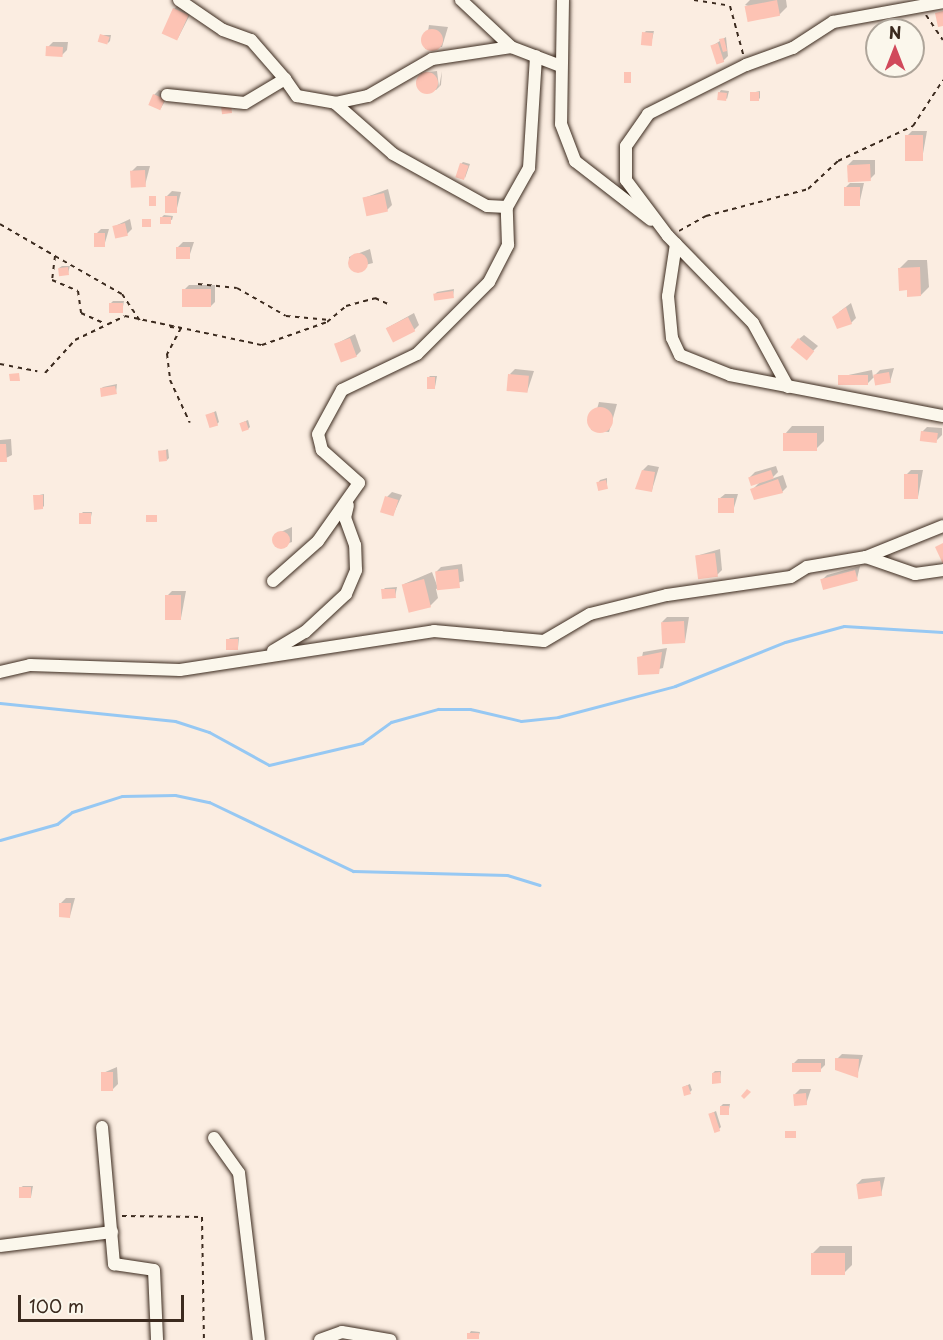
<!DOCTYPE html>
<html>
<head>
<meta charset="utf-8">
<style>
  body { margin:0 }
  #map { position:relative; width:943px; height:1340px; overflow:hidden; background:#fbede1; font-family:"Playpen Sans",sans-serif }
  div>[style] { position:absolute }
  .shadow>* { inset:0; background:#0003 }
  .stream>* { height:3px; margin:-1.5px; padding:0 1.5px; transform-origin:1.5px; border-radius:1.5px; background:#96c8f3 }
  .building>* { inset:0; background:#fdc3b4; transform-origin:0 0 }
  .round { border-radius:50% }
  .path>* { height:2px; margin-top:-1px; transform-origin:0; background:repeating-linear-gradient(90deg,#3b2a1e 0 4.5px,transparent 0 9px) }
  .roads { filter:drop-shadow(0 0 2px #3b2a1e) drop-shadow(0 0 2px #3b2a1e) }
  .minor>* { height:12px; margin:-6px; padding:0 6px; transform-origin:6px; border-radius:6px; background:#fbf7ec }
  span { translate:-50% -50%; white-space:nowrap; text-align:center; line-height:1.15; -webkit-text-stroke:5px #fbf7ec; paint-order:stroke }
  .north { position:absolute; left:865px; top:18px; width:60px; height:60px; box-sizing:border-box; background:#fbf7ec; border:2px solid #aea59a; border-radius:50%; rotate:0deg; font-size:16px; font-weight:700; line-height:24px; text-align:center; color:#3b2a1e }
  .north::after { content:''; display:block; margin:auto; width:21px; height:27px; background:#d1495b; clip-path:polygon(50% 0,100% 100%,50% 72%,0 100%) }
  .scale { position:absolute; left:18px; top:1295px; width:166px; height:27px; box-sizing:border-box; border:3px solid #3b2a1e; border-top:0; padding-left:8px; font-size:18px; line-height:21px; white-space:nowrap; color:#3b2a1e; -webkit-text-stroke:4px #fbf7ec; paint-order:stroke }
</style>
</head>
<body>
<div id="map">
  <div class="shadow">
    <div style="clip-path:polygon(750px 0,786px 0,787px 7px,779px 15px,745px 5px)"></div>
    <div style="clip-path:polygon(179px 4px,193px 9px,178px 38px,174px 9px)"></div>
    <div style="clip-path:polygon(429px 25px,448px 27px,442px 47px,425px 49px)"></div>
    <div style="clip-path:polygon(646px 31px,654px 31px,651px 44px,644px 33px)"></div>
    <div style="clip-path:polygon(101px 35px,111px 35px,110px 41px,108px 43px)"></div>
    <div style="clip-path:polygon(726px 37px,728px 56px,723px 61px,712px 46px)"></div>
    <div style="clip-path:polygon(913px 39px,918px 39px,919px 50px,913px 55px)"></div>
    <div style="clip-path:polygon(53px 42px,68px 42px,67px 50px,62px 55px,48px 47px)"></div>
    <div style="clip-path:polygon(437px 71px,439px 87px,442px 71px,441px 85px,436px 90px,418px 89px,421px 73px)"></div>
    <div style="clip-path:polygon(159px 90px,169px 94px,161px 108px,154px 95px)"></div>
    <div style="clip-path:polygon(721px 90px,729px 91px,727px 99px,719px 93px)"></div>
    <div style="clip-path:polygon(760px 91px,760px 98px,758px 100px,751px 93px)"></div>
    <div style="clip-path:polygon(912px 131px,927px 131px,922px 159px,907px 136px)"></div>
    <div style="clip-path:polygon(853px 160px,875px 160px,875px 174px,870px 179px,848px 165px)"></div>
    <div style="clip-path:polygon(463px 162px,470px 164px,465px 178px,461px 164px)"></div>
    <div style="clip-path:polygon(137px 166px,150px 166px,145px 185px,132px 171px)"></div>
    <div style="clip-path:polygon(850px 183px,864px 183px,859px 205px,845px 188px)"></div>
    <div style="clip-path:polygon(388px 189px,392px 205px,387px 210px,364px 198px)"></div>
    <div style="clip-path:polygon(172px 191px,181px 192px,176px 212px,167px 196px)"></div>
    <div style="clip-path:polygon(164px 215px,173px 216px,172px 220px,162px 217px)"></div>
    <div style="clip-path:polygon(130px 219px,132px 229px,127px 234px,113px 227px)"></div>
    <div style="clip-path:polygon(101px 229px,109px 229px,104px 246px,96px 234px)"></div>
    <div style="clip-path:polygon(183px 242px,194px 242px,189px 257px,178px 247px)"></div>
    <div style="clip-path:polygon(370px 249px,373px 263px,350px 269px,349px 257px)"></div>
    <div style="clip-path:polygon(908px 260px,927px 260px,929px 287px,921px 295px,908px 289px,900px 268px)"></div>
    <div style="clip-path:polygon(70px 266px,68px 273px,59px 268px,62px 266px)"></div>
    <div style="clip-path:polygon(189px 285px,215px 285px,215px 302px,210px 307px,184px 290px)"></div>
    <div style="clip-path:polygon(454px 289px,453px 296px,435px 294px,437px 292px)"></div>
    <div style="clip-path:polygon(124px 301px,122px 312px,111px 303px,113px 301px)"></div>
    <div style="clip-path:polygon(851px 303px,856px 318px,851px 323px,839px 312px)"></div>
    <div style="clip-path:polygon(414px 313px,419px 325px,414px 330px,387px 328px)"></div>
    <div style="clip-path:polygon(355px 334px,361px 351px,356px 356px,336px 344px)"></div>
    <div style="clip-path:polygon(804px 335px,818px 346px,811px 353px,799px 339px)"></div>
    <div style="clip-path:polygon(894px 368px,890px 382px,875px 376px,868px 383px,839px 377px,872px 370px,873px 377px,880px 370px)"></div>
    <div style="clip-path:polygon(515px 369px,534px 371px,527px 392px,510px 374px)"></div>
    <div style="clip-path:polygon(430px 376px,437px 376px,435px 387px,428px 378px)"></div>
    <div style="clip-path:polygon(117px 384px,116px 393px,101px 389px,103px 387px)"></div>
    <div style="clip-path:polygon(599px 402px,617px 404px,609px 432px,591px 430px)"></div>
    <div style="clip-path:polygon(216px 411px,219px 422px,217px 424px,208px 415px)"></div>
    <div style="clip-path:polygon(248px 420px,250px 427px,248px 429px,241px 423px)"></div>
    <div style="clip-path:polygon(792px 426px,824px 426px,824px 441px,816px 449px,785px 434px)"></div>
    <div style="clip-path:polygon(927px 427px,942px 428px,942px 435px,936px 441px,922px 432px)"></div>
    <div style="clip-path:polygon(11px 439px,12px 455px,0 461px,0 440px)"></div>
    <div style="clip-path:polygon(168px 449px,169px 458px,167px 460px,160px 452px)"></div>
    <div style="clip-path:polygon(648px 465px,659px 467px,652px 490px,643px 470px)"></div>
    <div style="clip-path:polygon(776px 466px,778px 472px,771px 479px,783px 475px,787px 487px,782px 492px,752px 490px,760px 482px,750px 477px,755px 472px)"></div>
    <div style="clip-path:polygon(911px 470px,923px 470px,918px 497px,906px 475px)"></div>
    <div style="clip-path:polygon(607px 478px,607px 488px,598px 483px,600px 480px)"></div>
    <div style="clip-path:polygon(392px 492px,402px 495px,393px 515px,387px 497px)"></div>
    <div style="clip-path:polygon(44px 494px,44px 506px,42px 508px,35px 496px)"></div>
    <div style="clip-path:polygon(725px 494px,738px 494px,733px 511px,719px 499px)"></div>
    <div style="clip-path:polygon(83px 512px,92px 512px,90px 522px,81px 514px)"></div>
    <div style="clip-path:polygon(292px 527px,292px 542px,277px 547px,274px 535px)"></div>
    <div style="clip-path:polygon(720px 549px,722px 570px,717px 575px,696px 556px)"></div>
    <div style="clip-path:polygon(462px 564px,464px 581px,436px 589px,438px 598px,430px 606px,404px 584px,432px 572px,438px 588px,436px 572px,441px 567px)"></div>
    <div style="clip-path:polygon(860px 566px,857px 579px,822px 580px,827px 575px)"></div>
    <div style="clip-path:polygon(397px 587px,395px 597px,383px 590px,385px 588px)"></div>
    <div style="clip-path:polygon(172px 591px,186px 591px,181px 618px,167px 596px)"></div>
    <div style="clip-path:polygon(667px 617px,689px 617px,685px 642px,662px 622px)"></div>
    <div style="clip-path:polygon(239px 637px,238px 648px,228px 640px,230px 638px)"></div>
    <div style="clip-path:polygon(667px 648px,663px 668px,639px 674px,643px 652px)"></div>
    <div style="clip-path:polygon(66px 898px,75px 898px,70px 916px,61px 903px)"></div>
    <div style="clip-path:polygon(842px 1054px,863px 1055px,857px 1076px,837px 1059px)"></div>
    <div style="clip-path:polygon(798px 1059px,825px 1059px,825px 1065px,820px 1070px,793px 1064px)"></div>
    <div style="clip-path:polygon(117px 1067px,118px 1084px,113px 1089px,103px 1073px)"></div>
    <div style="clip-path:polygon(715px 1071px,721px 1071px,720px 1082px,713px 1073px)"></div>
    <div style="clip-path:polygon(690px 1084px,692px 1090px,690px 1092px,683px 1087px)"></div>
    <div style="clip-path:polygon(800px 1089px,811px 1089px,806px 1104px,795px 1094px)"></div>
    <div style="clip-path:polygon(723px 1104px,730px 1104px,728px 1114px,721px 1106px)"></div>
    <div style="clip-path:polygon(716px 1111px,721px 1127px,719px 1129px,710px 1114px)"></div>
    <div style="clip-path:polygon(885px 1177px,881px 1195px,857px 1184px,862px 1179px)"></div>
    <div style="clip-path:polygon(33px 1186px,31px 1197px,20px 1188px,23px 1186px)"></div>
    <div style="clip-path:polygon(820px 1246px,852px 1246px,852px 1265px,844px 1273px,812px 1254px)"></div>
    <div style="clip-path:polygon(480px 1332px,478px 1338px,469px 1334px,471px 1331px)"></div>
  </div>
  <div class="stream">
    <div style="left:0;top:703px;width:176px;rotate:5.9deg"></div>
    <div style="left:175px;top:721px;width:36px;rotate:18deg"></div>
    <div style="left:209px;top:732px;width:68px;rotate:28.8deg"></div>
    <div style="left:269px;top:765px;width:96px;rotate:-13.3deg"></div>
    <div style="left:362px;top:743px;width:36px;rotate:-36deg"></div>
    <div style="left:391px;top:722px;width:49px;rotate:-15.5deg"></div>
    <div style="left:438px;top:709px;width:32px"></div>
    <div style="left:470px;top:709px;width:52px;rotate:13.2deg"></div>
    <div style="left:521px;top:721px;width:37px;rotate:-6deg"></div>
    <div style="left:558px;top:717px;width:121px;rotate:-14.8deg"></div>
    <div style="left:675px;top:686px;width:118px;rotate:-21.8deg"></div>
    <div style="left:785px;top:642px;width:61px;rotate:-15.2deg"></div>
    <div style="left:844px;top:626px;width:99px;rotate:3.5deg"></div>
    <div style="left:0;top:840px;width:59px;rotate:-15.7deg"></div>
    <div style="left:57px;top:824px;width:19px;rotate:-39deg"></div>
    <div style="left:72px;top:812px;width:52px;rotate:-17.7deg"></div>
    <div style="left:122px;top:796px;width:53px;rotate:-1.1deg"></div>
    <div style="left:175px;top:795px;width:35px;rotate:12deg"></div>
    <div style="left:209px;top:802px;width:160px;rotate:25.6deg"></div>
    <div style="left:353px;top:871px;width:154px;rotate:1.5deg"></div>
    <div style="left:507px;top:875px;width:34px;rotate:17deg"></div>
  </div>
  <div class="building">
    <div style="left:777px;top:0;width:16px;height:33px;rotate:79deg"></div>
    <div style="left:173px;top:8px;width:17px;height:28px;rotate:24deg"></div>
    <div style="clip-path:polygon(943px 11px,943px 26px,938px 27px,935px 13px)"></div>
    <div class="round" style="left:421px;top:29px;width:22px;height:22px"></div>
    <div style="left:642px;top:32px;width:11px;height:13px;rotate:5deg"></div>
    <div style="left:100px;top:34px;width:10px;height:8px;rotate:17deg"></div>
    <div style="clip-path:polygon(724px 38px,727px 51px,723px 52px,719px 39px)"></div>
    <div style="left:718px;top:43px;width:20px;height:8px;rotate:72deg"></div>
    <div style="left:46px;top:46px;width:17px;height:10px;rotate:3deg"></div>
    <div style="left:624px;top:72px;width:7px;height:11px"></div>
    <div class="round" style="left:416px;top:72px;width:22px;height:22px"></div>
    <div style="left:718px;top:92px;width:9px;height:8px;rotate:6deg"></div>
    <div style="left:750px;top:92px;width:9px;height:9px"></div>
    <div style="left:153px;top:94px;width:13px;height:12px;rotate:23deg"></div>
    <div style="left:231px;top:105px;width:8px;height:10px;rotate:83deg"></div>
    <div style="left:905px;top:135px;width:18px;height:26px"></div>
    <div style="left:460px;top:163px;width:9px;height:15px;rotate:18deg"></div>
    <div style="left:870px;top:164px;width:17px;height:23px;rotate:87deg"></div>
    <div style="left:145px;top:170px;width:17px;height:15px;rotate:87deg"></div>
    <div style="left:844px;top:187px;width:16px;height:19px"></div>
    <div style="left:384px;top:193px;width:19px;height:22px;rotate:78deg"></div>
    <div style="left:156px;top:196px;width:10px;height:7px;rotate:90deg"></div>
    <div style="left:165px;top:196px;width:12px;height:17px"></div>
    <div style="left:160px;top:217px;width:11px;height:7px"></div>
    <div style="left:151px;top:219px;width:8px;height:9px;rotate:90deg"></div>
    <div style="left:125px;top:223px;width:13px;height:13px;rotate:77deg"></div>
    <div style="left:94px;top:233px;width:11px;height:14px"></div>
    <div style="left:176px;top:247px;width:14px;height:12px"></div>
    <div class="round" style="left:348px;top:253px;width:20px;height:20px"></div>
    <div style="left:68px;top:267px;width:8px;height:10px;rotate:83deg"></div>
    <div style="clip-path:polygon(920px 267px,921px 296px,907px 297px,907px 290px,899px 291px,898px 268px)"></div>
    <div style="left:182px;top:289px;width:29px;height:18px"></div>
    <div style="left:453px;top:291px;width:7px;height:20px;rotate:82deg"></div>
    <div style="left:109px;top:303px;width:14px;height:10px"></div>
    <div style="clip-path:polygon(846px 307px,852px 324px,837px 329px,832px 317px)"></div>
    <div style="left:408px;top:317px;width:16px;height:25px;rotate:63deg"></div>
    <div style="left:350px;top:338px;width:20px;height:17px;rotate:70deg"></div>
    <div style="left:798px;top:338px;width:21px;height:12px;rotate:39deg"></div>
    <div style="left:889px;top:372px;width:11px;height:16px;rotate:80deg"></div>
    <div style="clip-path:polygon(19px 373px,20px 381px,10px 381px,9px 374px)"></div>
    <div style="left:508px;top:374px;width:21px;height:17px;rotate:5deg"></div>
    <div style="left:868px;top:375px;width:10px;height:30px;rotate:90deg"></div>
    <div style="left:427px;top:377px;width:8px;height:12px"></div>
    <div style="clip-path:polygon(115px 386px,117px 394px,101px 397px,100px 388px)"></div>
    <div class="round" style="left:587px;top:407px;width:26px;height:26px"></div>
    <div style="left:214px;top:412px;width:14px;height:9px;rotate:73deg"></div>
    <div style="left:246px;top:421px;width:9px;height:7px;rotate:72deg"></div>
    <div style="left:921px;top:431px;width:17px;height:10px;rotate:7deg"></div>
    <div style="left:783px;top:433px;width:34px;height:18px"></div>
    <div style="clip-path:polygon(0 444px,6px 444px,7px 462px,0 462px)"></div>
    <div style="left:166px;top:450px;width:11px;height:8px;rotate:85deg"></div>
    <div style="clip-path:polygon(642px 470px,655px 472px,652px 492px,635px 489px)"></div>
    <div style="left:771px;top:470px;width:9px;height:24px;rotate:72deg"></div>
    <div style="left:904px;top:474px;width:14px;height:25px"></div>
    <div style="clip-path:polygon(778px 479px,783px 493px,754px 500px,750px 489px)"></div>
    <div style="left:606px;top:480px;width:9px;height:10px;rotate:77deg"></div>
    <div style="clip-path:polygon(33px 495px,43px 495px,43px 509px,34px 510px)"></div>
    <div style="left:385px;top:496px;width:14px;height:17px;rotate:17deg"></div>
    <div style="left:718px;top:498px;width:16px;height:15px"></div>
    <div style="left:79px;top:513px;width:12px;height:11px"></div>
    <div style="left:146px;top:515px;width:11px;height:7px"></div>
    <div class="round" style="left:272px;top:531px;width:18px;height:18px"></div>
    <div style="clip-path:polygon(943px 543px,943px 564px,935px 547px)"></div>
    <div style="left:715px;top:553px;width:24px;height:20px;rotate:83deg"></div>
    <div style="left:458px;top:569px;width:19px;height:23px;rotate:84deg"></div>
    <div style="left:855px;top:570px;width:11px;height:36px;rotate:75deg"></div>
    <div style="left:424px;top:579px;width:29px;height:23px;rotate:76deg"></div>
    <div style="clip-path:polygon(381px 589px,395px 589px,396px 598px,382px 599px)"></div>
    <div style="left:165px;top:595px;width:16px;height:25px"></div>
    <div style="left:684px;top:621px;width:22px;height:23px;rotate:87deg"></div>
    <div style="left:226px;top:639px;width:12px;height:11px"></div>
    <div style="clip-path:polygon(662px 652px,659px 674px,638px 675px,637px 657px)"></div>
    <div style="clip-path:polygon(59px 903px,71px 903px,70px 918px,59px 917px)"></div>
    <div style="clip-path:polygon(835px 1058px,859px 1059px,858px 1078px,835px 1070px)"></div>
    <div style="left:821px;top:1063px;width:9px;height:29px;rotate:90deg"></div>
    <div style="left:101px;top:1072px;width:12px;height:19px"></div>
    <div style="clip-path:polygon(720px 1072px,721px 1083px,712px 1084px,712px 1073px)"></div>
    <div style="clip-path:polygon(688px 1085px,691px 1094px,684px 1096px,682px 1087px)"></div>
    <div style="clip-path:polygon(747px 1089px,751px 1092px,744px 1099px,741px 1096px)"></div>
    <div style="left:806px;top:1093px;width:12px;height:13px;rotate:85deg"></div>
    <div style="left:720px;top:1106px;width:9px;height:9px"></div>
    <div style="left:714px;top:1112px;width:20px;height:6px;rotate:72deg"></div>
    <div style="left:785px;top:1131px;width:11px;height:7px"></div>
    <div style="left:880px;top:1181px;width:15px;height:24px;rotate:82deg"></div>
    <div style="left:19px;top:1187px;width:12px;height:11px"></div>
    <div style="left:811px;top:1253px;width:34px;height:22px"></div>
    <div style="left:467px;top:1333px;width:12px;height:6px"></div>
  </div>
  <div class="path">
    <div style="left:694px;top:0;width:36px;rotate:9deg"></div>
    <div style="left:730px;top:6px;width:50px;rotate:74.8deg"></div>
    <div style="left:926px;top:15px;width:30px;rotate:56deg"></div>
    <div style="left:0;top:224px;width:64px;rotate:30.2deg"></div>
    <div style="left:55px;top:256px;width:24px;rotate:97deg"></div>
    <div style="left:52px;top:280px;width:28px;rotate:23deg"></div>
    <div style="left:78px;top:291px;width:22px;rotate:82deg"></div>
    <div style="left:81px;top:313px;width:24px;rotate:24deg"></div>
    <div style="left:679px;top:231px;width:31px;rotate:-29deg"></div>
    <div style="left:706px;top:216px;width:106px;rotate:-14.8deg"></div>
    <div style="left:808px;top:189px;width:41px;rotate:-43deg"></div>
    <div style="left:838px;top:161px;width:83px;rotate:-25deg"></div>
    <div style="left:913px;top:126px;width:55px;rotate:-56.9deg"></div>
    <div style="left:55px;top:256px;width:77px;rotate:29.6deg"></div>
    <div style="left:122px;top:294px;width:34px;rotate:56deg"></div>
    <div style="left:198px;top:284px;width:39px;rotate:6deg"></div>
    <div style="left:237px;top:288px;width:56px;rotate:29.7deg"></div>
    <div style="left:286px;top:316px;width:44px;rotate:5.2deg"></div>
    <div style="left:170px;top:327px;width:11px;rotate:5deg"></div>
    <div style="left:181px;top:328px;width:30px;rotate:118deg"></div>
    <div style="left:167px;top:354px;width:26px;rotate:83deg"></div>
    <div style="left:170px;top:380px;width:47px;rotate:65.1deg"></div>
    <div style="left:0;top:364px;width:38px;rotate:11deg"></div>
    <div style="left:45px;top:373px;width:45px;rotate:-47.7deg"></div>
    <div style="left:75px;top:340px;width:55px;rotate:-25.6deg"></div>
    <div style="left:125px;top:316px;width:140px;rotate:12deg"></div>
    <div style="left:262px;top:345px;width:69px;rotate:-19.5deg"></div>
    <div style="left:327px;top:322px;width:25px;rotate:-40deg"></div>
    <div style="left:346px;top:306px;width:30px;rotate:-15deg"></div>
    <div style="left:375px;top:298px;width:14px;rotate:25deg"></div>
    <div style="left:122px;top:1216px;width:80px;rotate:0.7deg"></div>
    <div style="left:202px;top:1217px;width:123px;rotate:89.1deg"></div>
  </div>
  <div class="roads">
    <div class="minor">
      <div style="left:179px;top:0;width:53px;rotate:34.3deg"></div>
      <div style="left:223px;top:30px;width:30px;rotate:20deg"></div>
      <div style="left:251px;top:40px;width:52px;rotate:48.9deg"></div>
      <div style="left:461px;top:0;width:69px;rotate:43.2deg"></div>
      <div style="left:563px;top:0;width:124px;rotate:90.9deg"></div>
      <div style="left:561px;top:124px;width:40px;rotate:69deg"></div>
      <div style="left:575px;top:161px;width:96px;rotate:37.8deg"></div>
      <div style="left:167px;top:95px;width:78px;rotate:5.9deg"></div>
      <div style="left:245px;top:103px;width:47px;rotate:-31deg"></div>
      <div style="left:285px;top:79px;width:21px;rotate:55deg"></div>
      <div style="left:297px;top:96px;width:39px;rotate:10deg"></div>
      <div style="left:335px;top:103px;width:34px;rotate:-12deg"></div>
      <div style="left:368px;top:96px;width:74px;rotate:-30deg"></div>
      <div style="left:432px;top:59px;width:80px;rotate:-8.6deg"></div>
      <div style="left:511px;top:47px;width:50px;rotate:21deg"></div>
      <div style="left:335px;top:103px;width:77px;rotate:41.3deg"></div>
      <div style="left:393px;top:154px;width:107px;rotate:29deg"></div>
      <div style="left:487px;top:206px;width:20px;rotate:3deg"></div>
      <div style="left:676px;top:244px;width:53px;rotate:98.7deg"></div>
      <div style="left:668px;top:296px;width:42px;rotate:84.6deg"></div>
      <div style="left:672px;top:338px;width:19px;rotate:65deg"></div>
      <div style="left:680px;top:355px;width:54px;rotate:21.8deg"></div>
      <div style="left:730px;top:375px;width:217px;rotate:10.9deg"></div>
      <div style="left:788px;top:387px;width:73px;rotate:-118.7deg"></div>
      <div style="left:753px;top:323px;width:122px;rotate:-134.3deg"></div>
      <div style="left:668px;top:236px;width:70px;rotate:-126.9deg"></div>
      <div style="left:626px;top:180px;width:34px;rotate:-90deg"></div>
      <div style="left:626px;top:146px;width:39px;rotate:-55deg"></div>
      <div style="left:648px;top:114px;width:110px;rotate:-26.6deg"></div>
      <div style="left:746px;top:65px;width:50px;rotate:-19.9deg"></div>
      <div style="left:793px;top:48px;width:48px;rotate:-33deg"></div>
      <div style="left:833px;top:22px;width:112px;rotate:-10.3deg"></div>
      <div style="left:866px;top:557px;width:52px;rotate:19.1deg"></div>
      <div style="left:915px;top:574px;width:28px;rotate:-8deg"></div>
      <div style="left:273px;top:581px;width:60px;rotate:-41.6deg"></div>
      <div style="left:318px;top:541px;width:71px;rotate:-54.7deg"></div>
      <div style="left:359px;top:483px;width:50px;rotate:-138.3deg"></div>
      <div style="left:322px;top:450px;width:16px;rotate:-104deg"></div>
      <div style="left:318px;top:434px;width:50px;rotate:-61.4deg"></div>
      <div style="left:342px;top:390px;width:83px;rotate:-25.6deg"></div>
      <div style="left:417px;top:354px;width:102px;rotate:-45deg"></div>
      <div style="left:489px;top:282px;width:42px;rotate:-62.8deg"></div>
      <div style="left:508px;top:245px;width:38px;rotate:-92deg"></div>
      <div style="left:507px;top:207px;width:45px;rotate:-60.6deg"></div>
      <div style="left:529px;top:168px;width:112px;rotate:-86.4deg"></div>
      <div style="left:273px;top:651px;width:37px;rotate:-31deg"></div>
      <div style="left:305px;top:632px;width:56px;rotate:-42.8deg"></div>
      <div style="left:346px;top:594px;width:26px;rotate:-67deg"></div>
      <div style="left:356px;top:570px;width:25px;rotate:-92deg"></div>
      <div style="left:355px;top:545px;width:29px;rotate:-110deg"></div>
      <div style="left:345px;top:518px;width:13px;rotate:-77deg"></div>
      <div style="left:0;top:672px;width:31px;rotate:-13deg"></div>
      <div style="left:30px;top:665px;width:150px;rotate:1.9deg"></div>
      <div style="left:180px;top:670px;width:257px;rotate:-8.7deg"></div>
      <div style="left:434px;top:631px;width:110px;rotate:5.2deg"></div>
      <div style="left:544px;top:641px;width:53px;rotate:-30.4deg"></div>
      <div style="left:590px;top:614px;width:79px;rotate:-13.9deg"></div>
      <div style="left:667px;top:595px;width:125px;rotate:-8.3deg"></div>
      <div style="left:791px;top:577px;width:19px;rotate:-32deg"></div>
      <div style="left:807px;top:567px;width:60px;rotate:-9.6deg"></div>
      <div style="left:866px;top:557px;width:83px;rotate:-21.9deg"></div>
      <div style="left:102px;top:1127px;width:138px;rotate:85deg"></div>
      <div style="left:114px;top:1264px;width:40px;rotate:8.5deg"></div>
      <div style="left:154px;top:1270px;width:70px;rotate:87.5deg"></div>
      <div style="left:214px;top:1138px;width:43px;rotate:54.5deg"></div>
      <div style="left:239px;top:1173px;width:168px;rotate:83.2deg"></div>
      <div style="left:0;top:1246px;width:113px;rotate:-7.1deg"></div>
      <div style="left:320px;top:1340px;width:23px;rotate:-20deg"></div>
      <div style="left:342px;top:1332px;width:49px;rotate:9.5deg"></div>
    </div>
  </div>
  <div class="north">N</div>
  <div class="scale">100 m</div>
</div>
</body>
</html>
